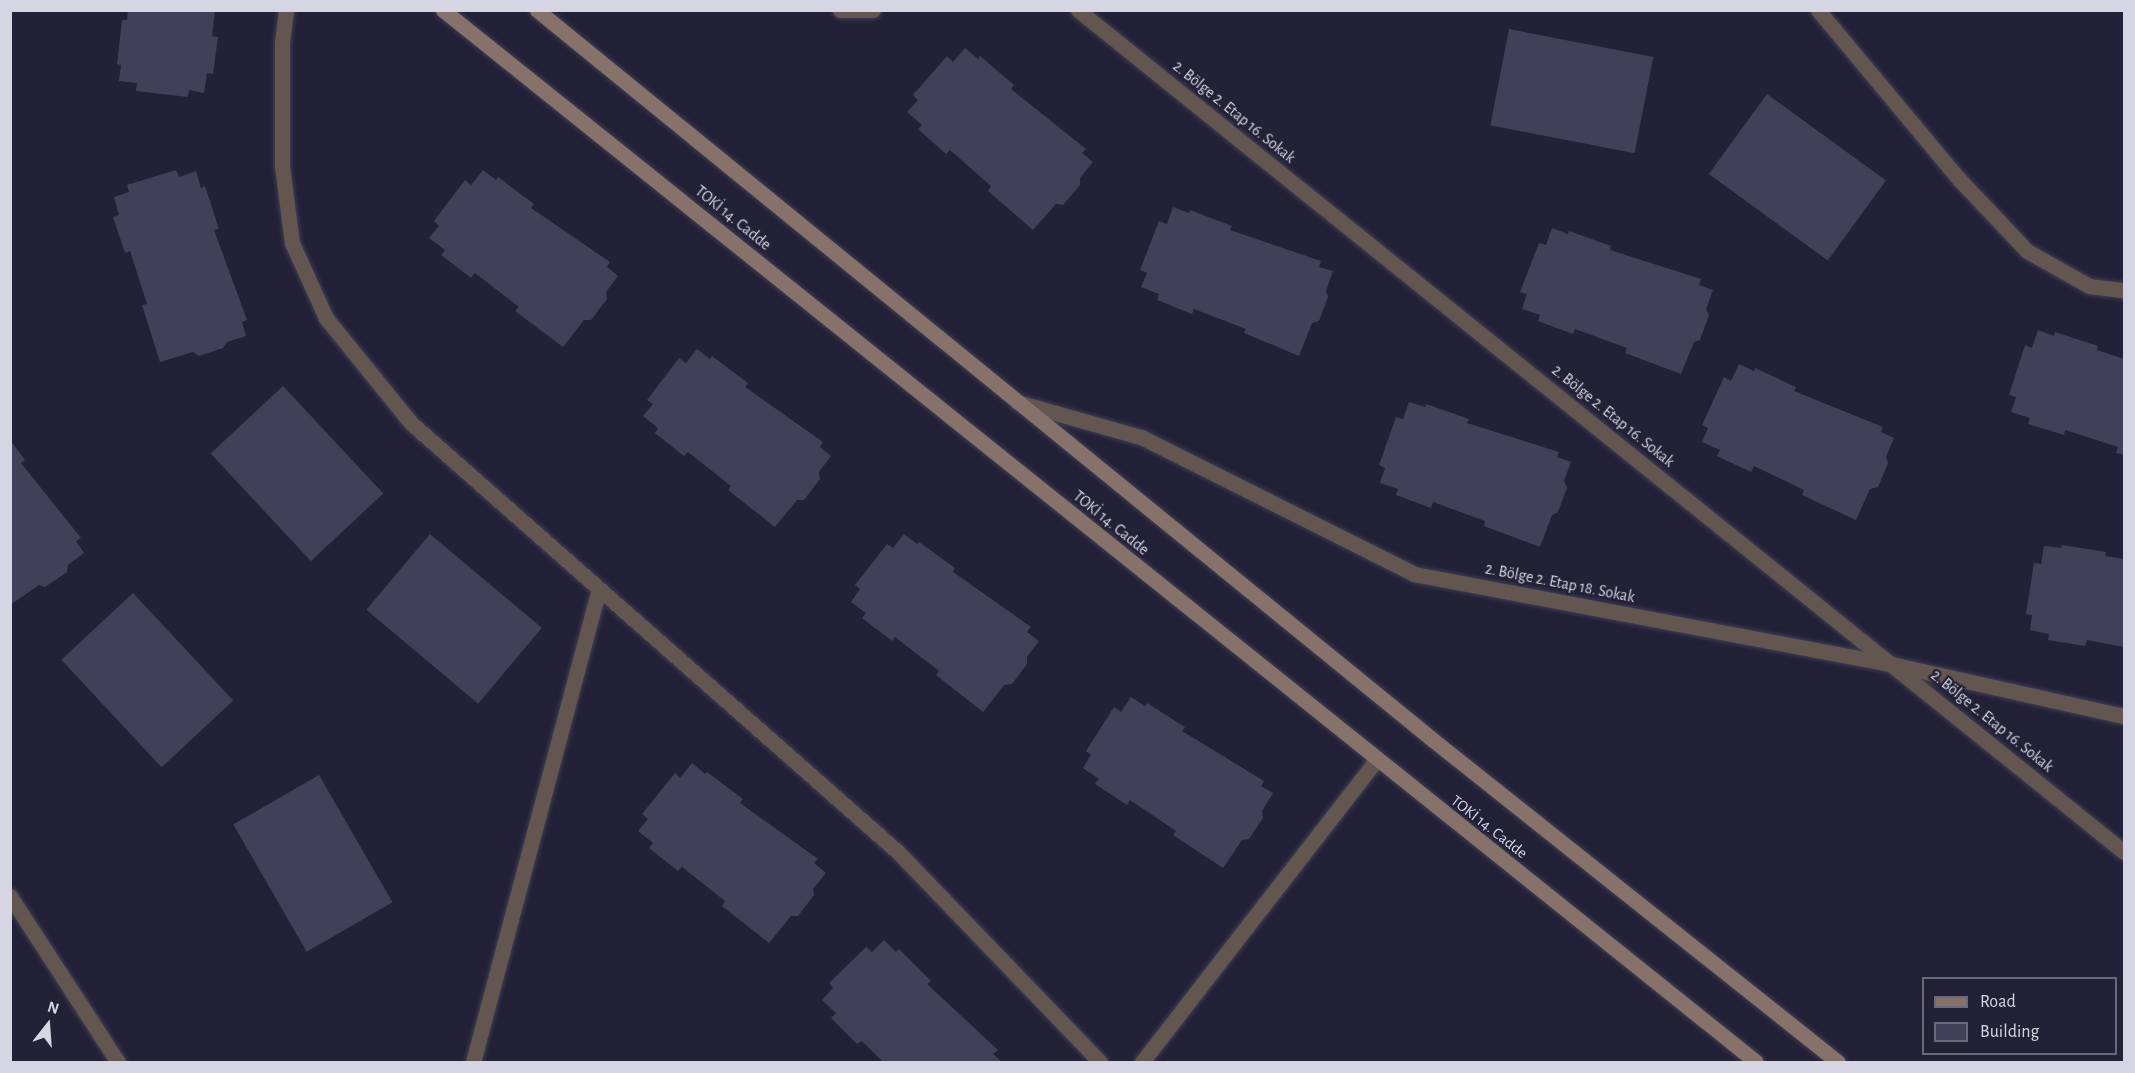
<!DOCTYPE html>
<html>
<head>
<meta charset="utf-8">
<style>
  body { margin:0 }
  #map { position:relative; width:2135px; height:1073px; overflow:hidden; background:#222137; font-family:"Alegreya Sans",sans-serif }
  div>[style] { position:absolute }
  .building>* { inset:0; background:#414058; transform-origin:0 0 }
  .roads { filter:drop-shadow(0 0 2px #3f3e53) drop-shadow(0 0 2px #3f3e53) }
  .minor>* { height:15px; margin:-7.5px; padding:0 7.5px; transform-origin:7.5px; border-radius:7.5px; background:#635651 }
  .secondary>* { height:15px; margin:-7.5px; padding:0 7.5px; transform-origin:7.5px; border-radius:7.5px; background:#86726b }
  span { translate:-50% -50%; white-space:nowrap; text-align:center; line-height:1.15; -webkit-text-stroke:4.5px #222137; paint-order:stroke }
  .street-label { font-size:16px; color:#d5d5e4 }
  .frame { position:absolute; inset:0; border:12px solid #d5d5e4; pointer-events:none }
  .legend { position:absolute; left:1922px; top:977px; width:195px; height:78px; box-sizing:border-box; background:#222137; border:2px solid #6a697c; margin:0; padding:8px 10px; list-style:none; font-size:18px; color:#d5d5e4 }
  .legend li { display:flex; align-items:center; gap:12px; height:30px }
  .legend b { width:30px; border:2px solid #6a697c }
  .north { position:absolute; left:18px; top:995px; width:60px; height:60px; -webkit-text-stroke:4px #222137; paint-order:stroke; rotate:17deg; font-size:16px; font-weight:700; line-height:24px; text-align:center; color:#d5d5e4 }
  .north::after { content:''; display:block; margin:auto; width:21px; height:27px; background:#d5d5e4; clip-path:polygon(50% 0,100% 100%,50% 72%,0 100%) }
</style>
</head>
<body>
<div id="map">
  <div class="building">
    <div style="clip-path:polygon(128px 10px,215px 10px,212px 36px,218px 37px,213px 74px,207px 73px,204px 93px,189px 90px,188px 97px,136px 91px,137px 83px,119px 81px,121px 65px,117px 64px,122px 20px,127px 20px)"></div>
    <div style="left:1509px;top:29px;width:147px;height:98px;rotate:11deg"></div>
    <div style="clip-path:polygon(965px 48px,978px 59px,980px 56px,1014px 85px,1011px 89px,1086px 149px,1082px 153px,1093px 162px,1080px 178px,1080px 185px,1063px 205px,1056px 204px,1033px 230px,988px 191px,991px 186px,950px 150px,946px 154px,918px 129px,922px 125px,907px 112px,918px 100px,913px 95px,947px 56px,953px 62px)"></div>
    <div style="left:1767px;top:94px;width:147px;height:99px;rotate:36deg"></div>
    <div style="clip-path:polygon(176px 170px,179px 177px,196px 171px,201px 188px,205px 186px,219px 229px,214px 230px,247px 320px,242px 322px,246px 336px,227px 342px,223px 348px,199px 356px,193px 352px,160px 362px,142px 305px,147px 304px,130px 251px,125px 253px,113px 217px,119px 215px,114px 197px,129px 192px,127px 185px)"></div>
    <div style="clip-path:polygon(483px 170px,496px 180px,498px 177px,534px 204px,531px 208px,610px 262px,607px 267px,618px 276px,606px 292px,607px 299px,591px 320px,584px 320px,563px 347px,515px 311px,519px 307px,475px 273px,471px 278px,441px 255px,445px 250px,429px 238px,439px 226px,434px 221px,465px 180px,471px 185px)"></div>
    <div style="clip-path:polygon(1173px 207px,1189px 213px,1190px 210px,1232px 226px,1230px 230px,1321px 261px,1319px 267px,1333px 271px,1326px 291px,1328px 297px,1319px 321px,1312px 323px,1299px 356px,1244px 333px,1246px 329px,1194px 309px,1192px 314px,1157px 300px,1159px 294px,1141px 287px,1147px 273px,1140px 270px,1159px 221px,1167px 224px)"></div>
    <div style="clip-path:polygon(1552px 228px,1568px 234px,1569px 231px,1611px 246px,1610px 250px,1701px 279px,1699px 285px,1713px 290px,1706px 309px,1709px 315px,1700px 340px,1694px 342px,1681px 374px,1625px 353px,1627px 348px,1575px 329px,1573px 334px,1538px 321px,1540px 315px,1522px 309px,1527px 294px,1520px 292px,1539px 243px,1546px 245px)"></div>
    <div style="clip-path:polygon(2038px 330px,2054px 336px,2055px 332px,2098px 346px,2097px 350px,2124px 359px,2124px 455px,2116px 453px,2118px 447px,2065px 430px,2064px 435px,2028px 424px,2030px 418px,2011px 412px,2016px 397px,2009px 395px,2025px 345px,2032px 348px)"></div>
    <div style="clip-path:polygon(697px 349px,710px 359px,712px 356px,748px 383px,745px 387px,823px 442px,820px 447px,831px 456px,819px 472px,820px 479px,804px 500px,797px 500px,775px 527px,728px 490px,731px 486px,688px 452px,684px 456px,655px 433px,658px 428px,643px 416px,653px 404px,647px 400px,679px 358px,686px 363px)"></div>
    <div style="clip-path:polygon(1739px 364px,1754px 371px,1755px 368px,1796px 387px,1794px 391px,1883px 427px,1881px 432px,1894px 438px,1886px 457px,1888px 463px,1878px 487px,1870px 489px,1856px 520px,1802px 495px,1804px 490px,1754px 466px,1751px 472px,1717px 456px,1720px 450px,1702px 442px,1708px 428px,1702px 425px,1724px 377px,1731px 381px)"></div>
    <div style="left:283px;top:386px;width:147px;height:99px;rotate:47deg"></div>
    <div style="clip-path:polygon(1409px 402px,1425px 407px,1426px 404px,1469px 419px,1467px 423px,1559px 452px,1557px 457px,1571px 462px,1564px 481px,1567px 488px,1558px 512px,1552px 515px,1540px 547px,1484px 526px,1485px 521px,1433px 502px,1431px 508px,1396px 495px,1398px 489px,1380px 483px,1385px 468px,1379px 465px,1396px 417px,1403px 419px)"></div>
    <div style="clip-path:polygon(10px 440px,25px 460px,21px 463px,81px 538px,76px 541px,84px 553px,68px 565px,67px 572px,45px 587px,39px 585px,10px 605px)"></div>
    <div style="left:430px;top:534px;width:146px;height:99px;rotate:40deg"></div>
    <div style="clip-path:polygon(904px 534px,917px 544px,919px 542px,955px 568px,953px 572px,1031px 627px,1027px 632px,1039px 641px,1027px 657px,1027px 664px,1012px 684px,1004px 685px,983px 712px,936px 675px,939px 671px,895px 637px,892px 641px,862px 618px,866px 613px,851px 602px,860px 589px,855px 585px,887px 544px,893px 548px)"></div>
    <div style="clip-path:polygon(2062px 545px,2106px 552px,2105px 556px,2124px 559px,2124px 647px,2087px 640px,2085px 646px,2048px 640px,2049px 634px,2030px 630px,2032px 615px,2026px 614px,2034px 563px,2041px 564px,2044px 546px,2061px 548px)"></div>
    <div style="left:133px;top:593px;width:147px;height:98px;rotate:47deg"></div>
    <div style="clip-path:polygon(1131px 697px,1145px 706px,1147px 703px,1185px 727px,1182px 731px,1264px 781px,1261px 786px,1273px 793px,1262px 811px,1263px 818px,1249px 839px,1242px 840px,1223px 868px,1173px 835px,1176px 831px,1130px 800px,1127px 805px,1095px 784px,1099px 779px,1083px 768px,1091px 755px,1086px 751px,1114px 707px,1121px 712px)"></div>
    <div style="clip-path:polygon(692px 763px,705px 774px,707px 772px,743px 799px,740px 803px,818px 859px,814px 863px,826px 873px,813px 889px,814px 895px,798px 916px,791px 916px,769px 943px,722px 906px,725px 901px,682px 867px,678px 871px,649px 848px,653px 843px,638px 831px,648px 819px,642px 814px,675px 773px,680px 778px)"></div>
    <div style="left:319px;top:775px;width:147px;height:99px;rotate:60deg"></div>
    <div style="clip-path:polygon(884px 940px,896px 952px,899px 949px,931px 981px,927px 984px,998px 1050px,993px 1054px,1002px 1062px,883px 1062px,862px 1041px,857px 1044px,831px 1018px,836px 1013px,822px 1000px,833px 988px,829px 983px,866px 947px,872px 952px)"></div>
  </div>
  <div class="roads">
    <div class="minor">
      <div style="left:286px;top:10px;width:32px;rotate:97deg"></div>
      <div style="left:282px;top:42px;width:124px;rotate:90deg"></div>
      <div style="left:282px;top:166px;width:78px;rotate:82.6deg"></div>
      <div style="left:292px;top:243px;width:82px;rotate:65.6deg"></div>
      <div style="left:326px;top:318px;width:135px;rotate:51deg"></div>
      <div style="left:411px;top:423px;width:649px;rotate:41.38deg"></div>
      <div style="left:898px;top:852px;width:291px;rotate:46.1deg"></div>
      <div style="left:840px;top:10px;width:33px"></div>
      <div style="left:1078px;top:10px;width:1343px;rotate:38.83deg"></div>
      <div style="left:1818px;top:10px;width:219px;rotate:50.2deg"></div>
      <div style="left:1958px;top:178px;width:100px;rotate:46.6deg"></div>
      <div style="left:2027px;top:251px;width:71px;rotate:29.4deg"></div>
      <div style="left:2089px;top:286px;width:35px;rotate:7deg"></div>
      <div style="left:1017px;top:402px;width:129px;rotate:15.8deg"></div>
      <div style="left:1141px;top:437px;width:305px;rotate:26.6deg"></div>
      <div style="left:1414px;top:574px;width:490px;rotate:10.7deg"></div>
      <div style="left:1895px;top:665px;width:235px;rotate:12.6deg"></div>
      <div style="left:10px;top:896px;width:198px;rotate:57deg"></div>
      <div style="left:473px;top:1062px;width:489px;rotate:-75.1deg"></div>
      <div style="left:1142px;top:1062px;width:382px;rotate:-52.2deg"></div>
    </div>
    <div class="secondary">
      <div style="left:443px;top:10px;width:1682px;rotate:38.7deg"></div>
      <div style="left:537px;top:10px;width:1156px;rotate:39.17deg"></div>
      <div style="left:1433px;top:740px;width:517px;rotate:38.49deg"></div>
    </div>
  </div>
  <div class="street-label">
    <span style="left:1234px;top:112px;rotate:39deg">2. Bölge 2. Etap 16. Sokak</span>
    <span style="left:733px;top:218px;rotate:39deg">TOKİ 14. Cadde</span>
    <span style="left:1613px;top:416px;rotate:39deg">2. Bölge 2. Etap 16. Sokak</span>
    <span style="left:1111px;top:523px;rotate:39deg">TOKİ 14. Cadde</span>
    <span style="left:1560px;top:583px;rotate:11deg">2. Bölge 2. Etap 18. Sokak</span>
    <span style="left:1992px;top:721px;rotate:39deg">2. Bölge 2. Etap 16. Sokak</span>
    <span style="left:1489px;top:827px;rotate:38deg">TOKİ 14. Cadde</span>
  </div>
  <div class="frame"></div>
  <ul class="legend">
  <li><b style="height:8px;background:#86726b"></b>Road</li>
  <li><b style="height:16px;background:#414058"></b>Building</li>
  </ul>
  <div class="north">N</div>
</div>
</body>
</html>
